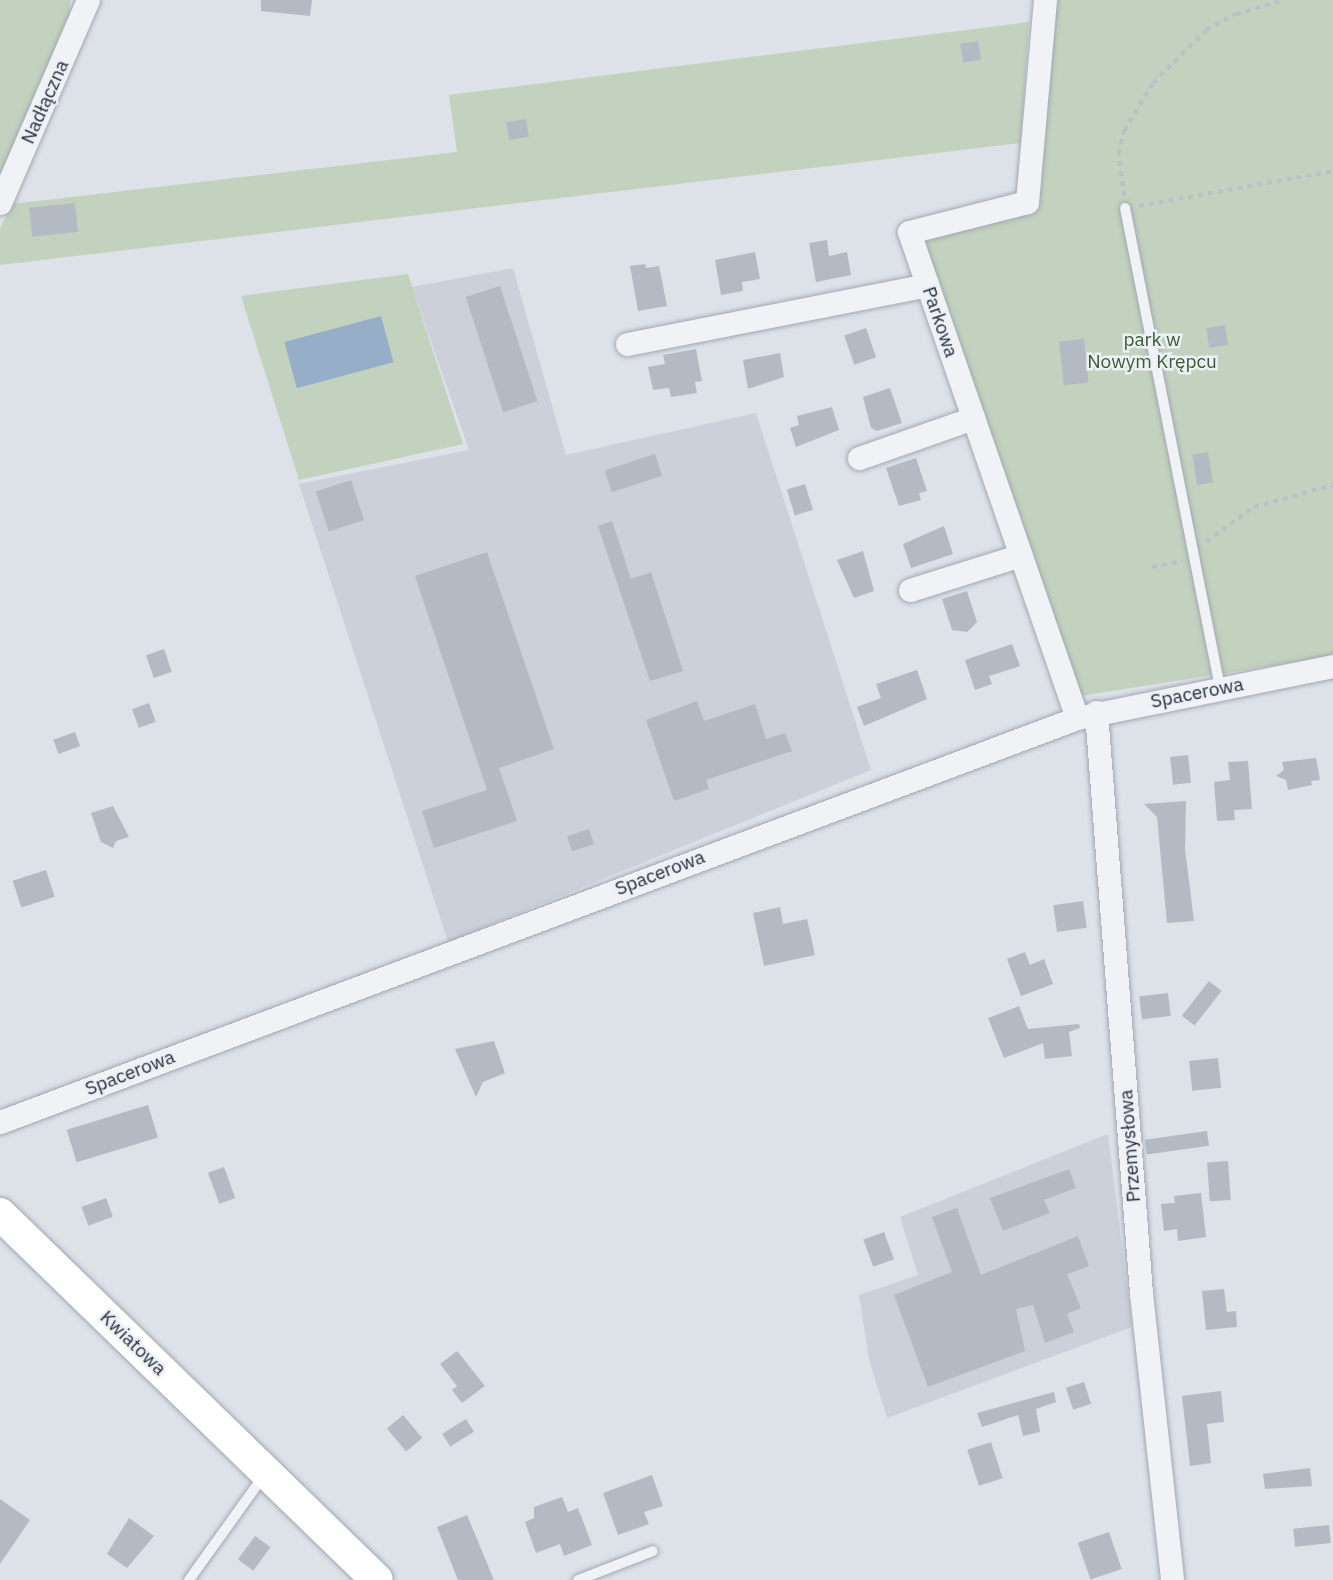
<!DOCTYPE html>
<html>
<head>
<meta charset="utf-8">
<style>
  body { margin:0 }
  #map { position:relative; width:1333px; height:1580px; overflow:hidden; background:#dde1e8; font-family:"IBM Plex Sans",sans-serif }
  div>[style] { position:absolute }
  .built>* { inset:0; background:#cbd0da }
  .green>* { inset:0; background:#c2d2be }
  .water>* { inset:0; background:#97aec9; transform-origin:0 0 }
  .building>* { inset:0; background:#b4bac4; transform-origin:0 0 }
  .path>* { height:3.5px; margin-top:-1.75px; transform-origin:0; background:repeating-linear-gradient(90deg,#bbbfc6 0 5px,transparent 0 10px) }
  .roads { filter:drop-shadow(0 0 2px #a2a8b2) drop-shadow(0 0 2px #a2a8b2) }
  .lane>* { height:10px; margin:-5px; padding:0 5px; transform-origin:5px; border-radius:5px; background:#f0f2f6 }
  .street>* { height:23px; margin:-11.5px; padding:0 11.5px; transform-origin:11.5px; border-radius:11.5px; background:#f0f2f6 }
  .secondary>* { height:32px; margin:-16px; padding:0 16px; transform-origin:16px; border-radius:16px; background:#fff }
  span { translate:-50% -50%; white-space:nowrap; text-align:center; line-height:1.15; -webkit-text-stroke:5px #edf0f5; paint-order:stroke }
  .street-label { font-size:19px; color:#262e3e }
  .park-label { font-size:19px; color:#3a5a33 }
</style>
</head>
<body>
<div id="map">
  <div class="built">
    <div style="clip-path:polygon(513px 268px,566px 455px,756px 413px,871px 770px,448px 942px,299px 484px,469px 450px,412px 287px)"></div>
    <div style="clip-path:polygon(1108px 1134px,1132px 1327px,887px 1418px,869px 1359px,859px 1295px,918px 1275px,900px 1217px)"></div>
  </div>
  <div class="green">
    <div style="clip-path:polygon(0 0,70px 0,70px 22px,0 182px)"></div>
    <div style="clip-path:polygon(1055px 0,1333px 0,1333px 656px,1080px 696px,923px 236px,1039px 208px)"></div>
    <div style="clip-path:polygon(1029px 22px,1021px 143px,0 265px,0 229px,12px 204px,457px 152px,449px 95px)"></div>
    <div style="clip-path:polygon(408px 274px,463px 444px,299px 480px,241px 296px)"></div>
  </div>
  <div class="water">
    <div style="left:381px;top:316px;width:48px;height:100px;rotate:75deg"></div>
  </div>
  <div class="building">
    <div style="clip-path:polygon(261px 0,312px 0,310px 16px,261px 11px)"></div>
    <div style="left:978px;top:41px;width:19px;height:18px;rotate:81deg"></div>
    <div style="left:526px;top:119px;width:18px;height:20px;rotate:81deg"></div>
    <div style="left:75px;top:203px;width:29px;height:46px;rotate:84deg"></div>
    <div style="clip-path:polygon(827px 240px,829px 256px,847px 252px,851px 275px,816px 282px,809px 243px)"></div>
    <div style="clip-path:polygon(755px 252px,760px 279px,742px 282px,743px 291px,721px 295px,715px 260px)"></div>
    <div style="clip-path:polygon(645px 264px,646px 268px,659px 266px,667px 306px,638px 311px,630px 266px)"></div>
    <div style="left:500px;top:286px;width:121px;height:36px;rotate:72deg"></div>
    <div style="left:1225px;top:325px;width:20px;height:19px;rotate:81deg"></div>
    <div style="left:866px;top:328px;width:31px;height:23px;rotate:71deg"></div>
    <div style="left:1084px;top:339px;width:44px;height:25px;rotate:84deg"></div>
    <div style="clip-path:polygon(696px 349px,702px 381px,695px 382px,697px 393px,671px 397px,669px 388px,653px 390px,648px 367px,665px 364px,663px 355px)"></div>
    <div style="clip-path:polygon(780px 353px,784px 377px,748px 389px,743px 360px)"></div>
    <div style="clip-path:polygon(890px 388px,902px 423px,877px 431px,871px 428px,863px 397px)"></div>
    <div style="clip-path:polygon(832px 407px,839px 430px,796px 447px,790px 428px,799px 425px,797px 416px)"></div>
    <div style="left:1208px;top:452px;width:31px;height:16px;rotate:81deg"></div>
    <div style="left:655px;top:454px;width:23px;height:53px;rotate:72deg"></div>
    <div style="clip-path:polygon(916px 458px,927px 491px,919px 493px,921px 500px,899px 506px,886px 468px)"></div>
    <div style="left:351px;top:480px;width:42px;height:37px;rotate:72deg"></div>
    <div style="left:805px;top:484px;width:27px;height:19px;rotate:73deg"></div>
    <div style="clip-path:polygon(612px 521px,631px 579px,651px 572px,683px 671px,650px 681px,598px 526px)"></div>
    <div style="clip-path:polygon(944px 526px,953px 554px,911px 568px,903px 544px)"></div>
    <div style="clip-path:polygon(863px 551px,874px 591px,854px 598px,837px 560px)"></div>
    <div style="clip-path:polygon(487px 552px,554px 749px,499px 768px,517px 821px,434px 848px,422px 811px,487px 790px,415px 576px)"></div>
    <div style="clip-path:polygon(967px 591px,977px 622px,967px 632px,952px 630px,942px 599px)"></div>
    <div style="clip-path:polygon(1012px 644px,1020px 666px,989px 676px,992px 684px,975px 690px,965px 660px)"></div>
    <div style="left:164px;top:649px;width:24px;height:19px;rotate:71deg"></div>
    <div style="clip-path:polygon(917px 670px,927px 699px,864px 726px,857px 707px,881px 698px,876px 684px)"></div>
    <div style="clip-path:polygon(697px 701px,704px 721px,755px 704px,766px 739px,785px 733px,792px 751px,706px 780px,709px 789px,674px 801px,646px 720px)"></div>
    <div style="left:149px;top:703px;width:20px;height:18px;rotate:70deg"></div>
    <div style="left:75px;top:732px;width:15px;height:23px;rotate:70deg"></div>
    <div style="left:1188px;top:755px;width:28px;height:18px;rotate:84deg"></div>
    <div style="clip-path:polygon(1316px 758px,1320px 780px,1311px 781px,1312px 785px,1288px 790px,1286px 780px,1276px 776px,1284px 770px,1282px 762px)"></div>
    <div style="clip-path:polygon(1248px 761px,1252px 809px,1234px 810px,1235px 820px,1217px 821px,1214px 782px,1230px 780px,1228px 762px)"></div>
    <div style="clip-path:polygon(1186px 801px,1185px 849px,1194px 921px,1167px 923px,1157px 817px,1144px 804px)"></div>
    <div style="clip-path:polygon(113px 806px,129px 837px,116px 841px,113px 848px,101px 842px,91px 813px)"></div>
    <div style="left:589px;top:829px;width:16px;height:23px;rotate:72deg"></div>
    <div style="left:46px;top:870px;width:28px;height:35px;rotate:72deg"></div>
    <div style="left:1083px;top:901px;width:27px;height:30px;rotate:82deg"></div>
    <div style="clip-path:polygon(780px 907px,783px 924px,807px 919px,815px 955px,764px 966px,753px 913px)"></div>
    <div style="clip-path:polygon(1025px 952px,1030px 965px,1044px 959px,1053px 984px,1021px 996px,1007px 959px)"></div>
    <div style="left:1209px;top:981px;width:16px;height:44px;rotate:38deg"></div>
    <div style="left:1168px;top:993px;width:23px;height:29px;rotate:83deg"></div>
    <div style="clip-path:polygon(1019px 1006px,1028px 1029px,1079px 1024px,1080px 1028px,1069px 1032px,1072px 1056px,1045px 1059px,1043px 1043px,1004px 1058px,988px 1018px)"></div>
    <div style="clip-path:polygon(494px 1041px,505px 1073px,483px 1082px,476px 1097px,455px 1049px)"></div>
    <div style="left:1218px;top:1058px;width:30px;height:29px;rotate:84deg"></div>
    <div style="left:148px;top:1105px;width:34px;height:85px;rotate:73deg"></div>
    <div style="left:1207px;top:1131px;width:15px;height:63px;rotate:82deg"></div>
    <div style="left:1228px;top:1161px;width:39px;height:21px;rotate:86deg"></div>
    <div style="left:224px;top:1167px;width:33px;height:17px;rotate:70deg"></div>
    <div style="clip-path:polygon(1069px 1169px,1076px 1188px,1044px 1200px,1050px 1213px,1003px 1231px,990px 1198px)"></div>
    <div style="clip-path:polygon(1201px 1193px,1206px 1237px,1178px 1241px,1177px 1229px,1164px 1231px,1161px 1204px,1175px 1203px,1174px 1196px)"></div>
    <div style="left:106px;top:1198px;width:20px;height:26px;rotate:70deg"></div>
    <div style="clip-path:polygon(957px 1208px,981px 1275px,1078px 1236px,1089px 1266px,1067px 1274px,1081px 1308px,1067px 1314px,1074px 1332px,1045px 1343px,1033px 1305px,1016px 1309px,1025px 1351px,928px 1387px,894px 1295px,952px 1272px,932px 1217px)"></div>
    <div style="left:884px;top:1232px;width:29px;height:22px;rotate:70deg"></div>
    <div style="clip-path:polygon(1224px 1289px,1227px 1312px,1236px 1311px,1237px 1327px,1206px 1330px,1202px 1291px)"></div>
    <div style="clip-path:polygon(457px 1351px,485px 1386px,462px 1403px,452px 1390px,457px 1386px,440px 1364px)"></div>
    <div style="left:1084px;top:1382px;width:23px;height:19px;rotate:72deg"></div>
    <div style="clip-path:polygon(1221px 1391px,1224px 1422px,1207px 1424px,1211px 1463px,1190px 1466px,1182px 1396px)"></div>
    <div style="clip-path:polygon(1054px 1392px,1056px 1402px,1036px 1409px,1040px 1432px,1023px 1436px,1018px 1415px,982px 1427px,977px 1413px)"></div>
    <div style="left:403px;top:1415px;width:30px;height:21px;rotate:50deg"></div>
    <div style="left:466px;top:1419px;width:15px;height:28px;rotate:58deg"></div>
    <div style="left:991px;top:1442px;width:38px;height:25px;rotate:72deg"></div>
    <div style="clip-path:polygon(1310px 1468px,1312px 1486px,1265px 1489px,1263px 1474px)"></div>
    <div style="clip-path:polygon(652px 1475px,663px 1506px,644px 1512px,649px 1524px,618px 1535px,603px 1493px)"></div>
    <div style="clip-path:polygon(562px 1497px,568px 1512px,578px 1508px,592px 1545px,564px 1556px,560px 1544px,536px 1553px,525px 1522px,534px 1518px,534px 1507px)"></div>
    <div style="clip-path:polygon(0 1499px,30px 1520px,0 1564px)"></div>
    <div style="clip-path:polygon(467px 1515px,494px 1580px,458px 1580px,437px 1527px)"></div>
    <div style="clip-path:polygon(129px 1518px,154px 1536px,127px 1568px,107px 1554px)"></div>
    <div style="left:1329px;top:1525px;width:18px;height:36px;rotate:84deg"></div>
    <div style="left:1109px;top:1532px;width:39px;height:33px;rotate:71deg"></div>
    <div style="left:255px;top:1536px;width:19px;height:29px;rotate:36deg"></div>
  </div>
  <div class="path">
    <div style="left:1124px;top:196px;width:42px;rotate:-98.1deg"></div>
    <div style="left:1118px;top:154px;width:24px;rotate:-75deg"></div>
    <div style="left:1124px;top:131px;width:56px;rotate:-58.9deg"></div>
    <div style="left:1153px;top:83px;width:75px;rotate:-45deg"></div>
    <div style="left:1206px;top:30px;width:34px;rotate:-28deg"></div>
    <div style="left:1236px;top:14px;width:50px;rotate:-16.3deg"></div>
    <div style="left:1139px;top:206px;width:197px;rotate:-10.2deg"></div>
    <div style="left:1206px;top:542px;width:59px;rotate:-36.1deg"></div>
    <div style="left:1254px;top:507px;width:82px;rotate:-15.6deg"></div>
    <div style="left:1152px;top:567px;width:31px;rotate:-11deg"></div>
  </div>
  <div class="roads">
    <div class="lane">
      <div style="left:1125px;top:208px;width:489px;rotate:78.8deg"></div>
      <div style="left:189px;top:1580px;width:130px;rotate:-54.4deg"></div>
      <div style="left:578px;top:1580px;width:80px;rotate:-21.1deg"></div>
    </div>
    <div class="street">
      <div style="left:1045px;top:0;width:203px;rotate:95.1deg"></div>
      <div style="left:1027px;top:202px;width:122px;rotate:165.7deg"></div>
      <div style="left:909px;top:232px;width:514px;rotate:70.93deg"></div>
      <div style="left:0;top:203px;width:221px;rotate:-66.6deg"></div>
      <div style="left:627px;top:344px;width:306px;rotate:-11.1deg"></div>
      <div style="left:859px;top:458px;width:121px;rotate:-19.3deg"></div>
      <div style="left:910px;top:590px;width:116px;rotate:-17.5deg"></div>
      <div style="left:1096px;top:712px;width:583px;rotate:85.57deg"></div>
      <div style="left:1141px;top:1293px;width:289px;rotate:83.8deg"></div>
      <div style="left:0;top:1122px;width:1150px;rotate:-20.56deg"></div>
      <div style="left:1077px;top:718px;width:261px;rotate:-11.5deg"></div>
    </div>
    <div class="secondary">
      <div style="left:0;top:1214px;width:525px;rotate:44.15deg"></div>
    </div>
  </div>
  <div class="street-label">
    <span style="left:45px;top:102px;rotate:-66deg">Nadłączna</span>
    <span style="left:940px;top:322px;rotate:71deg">Parkowa</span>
    <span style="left:1197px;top:693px;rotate:-11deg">Spacerowa</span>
    <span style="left:660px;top:873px;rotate:-21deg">Spacerowa</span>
    <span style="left:130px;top:1073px;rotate:-21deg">Spacerowa</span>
    <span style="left:1130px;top:1146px;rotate:-94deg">Przemysłowa</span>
    <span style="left:133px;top:1343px;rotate:44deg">Kwiatowa</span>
  </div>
  <div class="park-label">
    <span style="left:1152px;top:351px">park w<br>Nowym Krępcu</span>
  </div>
</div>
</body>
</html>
